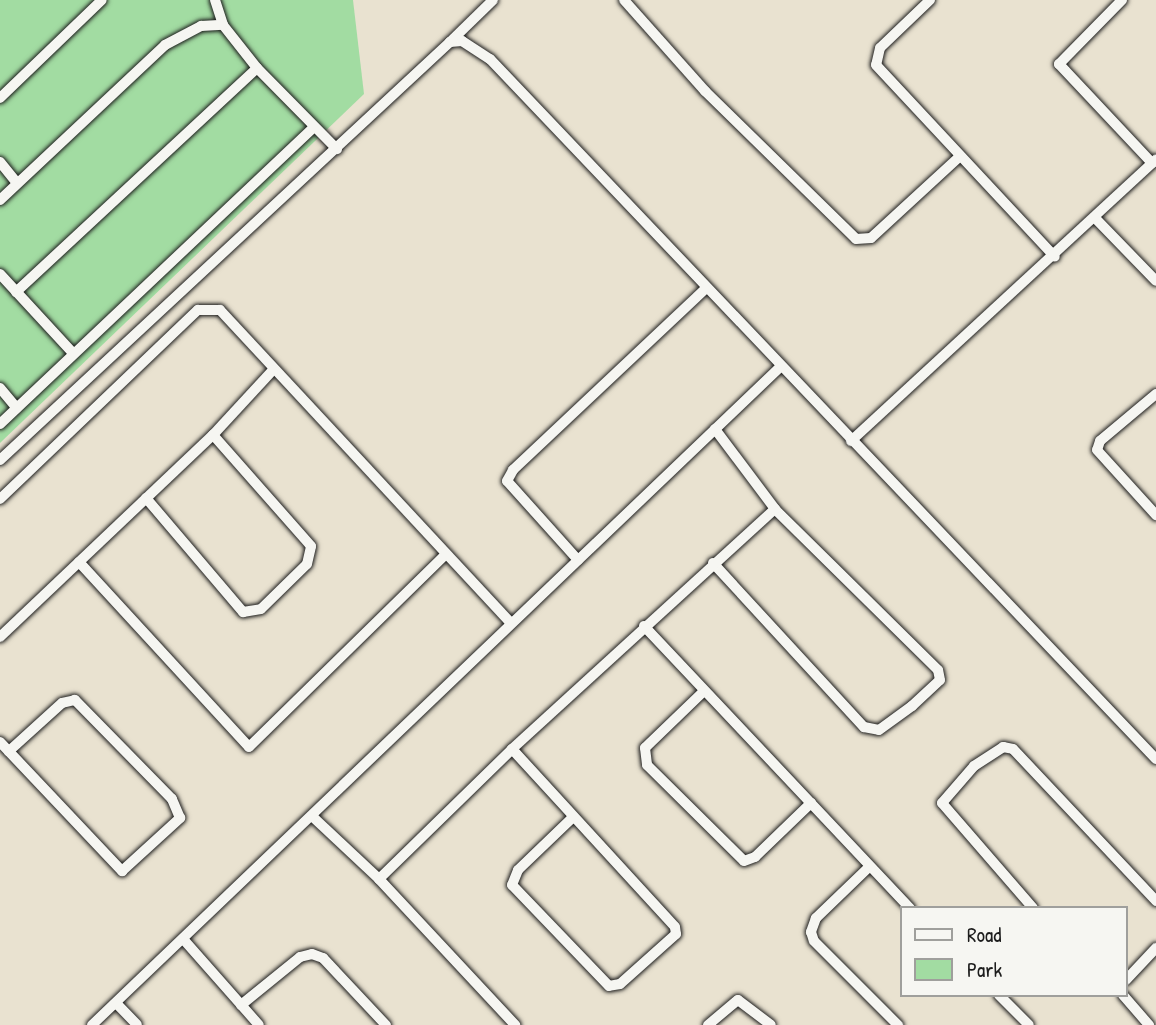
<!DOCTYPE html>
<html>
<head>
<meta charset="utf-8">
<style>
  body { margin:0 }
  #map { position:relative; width:1156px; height:1025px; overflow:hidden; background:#e9e2d0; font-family:"Patrick Hand",sans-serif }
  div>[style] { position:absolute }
  .green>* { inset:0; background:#a2dca2 }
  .roads { filter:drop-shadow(0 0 2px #1c1c1c) drop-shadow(0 0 2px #1c1c1c) }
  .street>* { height:10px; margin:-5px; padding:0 5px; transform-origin:5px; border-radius:5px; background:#f6f6f2 }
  span { translate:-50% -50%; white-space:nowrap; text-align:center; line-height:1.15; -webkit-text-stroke:6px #f6f6f2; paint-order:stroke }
  .legend { position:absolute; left:900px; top:906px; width:228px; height:91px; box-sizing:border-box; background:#f6f6f2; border:2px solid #9f9f9c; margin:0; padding:9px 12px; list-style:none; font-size:21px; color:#1c1c1c }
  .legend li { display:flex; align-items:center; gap:14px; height:35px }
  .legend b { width:35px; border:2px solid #9f9f9c }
</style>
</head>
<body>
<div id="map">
  <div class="green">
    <div style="clip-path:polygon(0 0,353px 0,364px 94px,0 443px)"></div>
  </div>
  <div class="roads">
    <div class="street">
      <div style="left:215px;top:0;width:26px;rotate:72deg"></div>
      <div style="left:223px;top:25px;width:55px;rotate:51.7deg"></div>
      <div style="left:257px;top:68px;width:114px;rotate:45.4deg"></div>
      <div style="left:624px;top:0;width:122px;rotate:48.3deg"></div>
      <div style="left:705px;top:91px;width:211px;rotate:44.4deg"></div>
      <div style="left:856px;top:239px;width:15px;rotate:-4deg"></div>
      <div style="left:871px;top:238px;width:118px;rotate:-42.6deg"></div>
      <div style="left:930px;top:0;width:69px;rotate:136.2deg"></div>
      <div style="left:880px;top:48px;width:17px;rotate:103deg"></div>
      <div style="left:876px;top:65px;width:262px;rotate:47deg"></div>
      <div style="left:1122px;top:0;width:90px;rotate:134.5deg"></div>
      <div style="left:1059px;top:64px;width:136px;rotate:46.8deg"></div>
      <div style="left:450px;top:42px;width:60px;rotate:-44.3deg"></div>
      <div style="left:0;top:98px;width:141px;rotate:-43.9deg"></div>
      <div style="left:0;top:162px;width:27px;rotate:51deg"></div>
      <div style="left:0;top:200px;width:226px;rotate:-43.2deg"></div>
      <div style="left:165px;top:45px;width:41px;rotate:-27.8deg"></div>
      <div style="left:201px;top:26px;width:22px;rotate:-3deg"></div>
      <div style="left:1096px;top:219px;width:86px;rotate:45.9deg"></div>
      <div style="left:0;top:274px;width:108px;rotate:47.3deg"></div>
      <div style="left:16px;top:292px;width:329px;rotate:-42.9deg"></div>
      <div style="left:0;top:388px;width:26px;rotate:50deg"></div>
      <div style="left:1156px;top:394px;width:73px;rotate:140deg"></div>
      <div style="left:1100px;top:441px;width:9px;rotate:108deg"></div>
      <div style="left:1097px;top:450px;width:88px;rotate:47.8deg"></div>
      <div style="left:0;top:424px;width:431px;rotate:-43.4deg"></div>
      <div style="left:851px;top:441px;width:415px;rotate:-42.7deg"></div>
      <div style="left:0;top:460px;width:614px;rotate:-42.89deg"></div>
      <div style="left:450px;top:42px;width:12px;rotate:-5deg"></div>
      <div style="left:462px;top:41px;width:33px;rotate:33deg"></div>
      <div style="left:490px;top:59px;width:966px;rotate:46.43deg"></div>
      <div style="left:146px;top:498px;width:150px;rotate:49.6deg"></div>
      <div style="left:243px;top:612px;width:18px;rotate:-9deg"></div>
      <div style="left:261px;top:609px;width:64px;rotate:-44.4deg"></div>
      <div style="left:307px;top:564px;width:18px;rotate:-77deg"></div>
      <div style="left:311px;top:546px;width:148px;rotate:-131.4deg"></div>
      <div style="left:0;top:499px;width:274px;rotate:-43.7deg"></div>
      <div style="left:198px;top:310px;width:22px"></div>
      <div style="left:220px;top:310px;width:426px;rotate:47.1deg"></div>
      <div style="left:578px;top:560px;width:106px;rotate:-131.9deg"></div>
      <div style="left:507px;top:481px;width:13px;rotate:-61deg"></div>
      <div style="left:513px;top:470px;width:264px;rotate:-43.3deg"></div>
      <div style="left:79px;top:562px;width:251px;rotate:47.4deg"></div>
      <div style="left:249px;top:747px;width:274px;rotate:-44.4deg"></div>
      <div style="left:713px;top:563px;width:223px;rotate:47.4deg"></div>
      <div style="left:864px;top:727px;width:15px;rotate:11deg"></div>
      <div style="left:879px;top:730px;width:41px;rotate:-36deg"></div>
      <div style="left:912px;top:706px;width:38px;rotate:-43deg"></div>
      <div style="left:940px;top:680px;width:10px;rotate:-101deg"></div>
      <div style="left:938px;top:670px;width:229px;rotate:-135.4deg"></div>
      <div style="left:644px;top:626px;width:388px;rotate:46.7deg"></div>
      <div style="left:0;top:637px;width:294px;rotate:-43.5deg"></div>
      <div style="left:213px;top:435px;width:88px;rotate:-47.3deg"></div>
      <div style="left:704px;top:691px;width:82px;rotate:136deg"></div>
      <div style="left:645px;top:748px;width:17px;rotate:83deg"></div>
      <div style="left:647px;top:765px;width:136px;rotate:44.7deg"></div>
      <div style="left:744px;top:861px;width:12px;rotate:-20deg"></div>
      <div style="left:755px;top:857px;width:78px;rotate:-44deg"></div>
      <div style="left:0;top:742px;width:178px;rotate:46.6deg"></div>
      <div style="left:122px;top:871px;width:79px;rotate:-42.4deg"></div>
      <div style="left:180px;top:818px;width:21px;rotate:-113deg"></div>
      <div style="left:172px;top:799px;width:139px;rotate:-134.4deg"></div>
      <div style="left:75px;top:700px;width:13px;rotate:167deg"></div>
      <div style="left:62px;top:703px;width:72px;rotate:137.8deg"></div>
      <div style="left:512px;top:749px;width:241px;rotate:47.5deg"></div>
      <div style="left:675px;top:927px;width:7px;rotate:82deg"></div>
      <div style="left:676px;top:934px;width:75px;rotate:138.2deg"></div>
      <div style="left:620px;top:984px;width:11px;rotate:170deg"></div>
      <div style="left:609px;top:986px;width:140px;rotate:-133.8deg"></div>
      <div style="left:512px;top:885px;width:16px;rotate:-68deg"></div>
      <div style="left:518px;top:870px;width:76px;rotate:-43.9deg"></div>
      <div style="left:313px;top:817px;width:91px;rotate:43.2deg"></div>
      <div style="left:379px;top:879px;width:200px;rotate:47deg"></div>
      <div style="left:869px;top:867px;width:74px;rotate:136.1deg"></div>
      <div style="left:816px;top:918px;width:15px;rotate:110deg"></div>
      <div style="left:811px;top:932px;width:9px;rotate:72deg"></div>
      <div style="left:814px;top:941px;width:119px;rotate:45deg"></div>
      <div style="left:379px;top:879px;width:186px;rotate:-44.3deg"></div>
      <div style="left:512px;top:749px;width:356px;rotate:-42.4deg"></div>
      <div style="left:775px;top:509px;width:100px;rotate:-126.9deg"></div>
      <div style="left:1033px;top:908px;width:139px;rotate:-130.9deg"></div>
      <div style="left:942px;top:803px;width:49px;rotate:-49.1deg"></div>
      <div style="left:974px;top:766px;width:35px;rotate:-33deg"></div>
      <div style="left:1003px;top:747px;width:10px;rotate:11deg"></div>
      <div style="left:1013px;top:749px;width:209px;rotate:46.7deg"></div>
      <div style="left:184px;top:940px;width:113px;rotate:48.6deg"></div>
      <div style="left:1126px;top:980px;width:44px;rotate:-46.8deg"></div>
      <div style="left:999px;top:995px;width:42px;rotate:45deg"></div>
      <div style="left:1123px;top:995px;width:40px;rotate:49deg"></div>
      <div style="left:116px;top:1003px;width:30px;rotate:46deg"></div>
      <div style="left:241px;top:1005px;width:76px;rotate:-39.1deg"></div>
      <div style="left:300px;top:957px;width:12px;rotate:-14deg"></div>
      <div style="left:312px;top:954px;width:12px;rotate:20deg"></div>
      <div style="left:323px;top:958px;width:92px;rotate:46.8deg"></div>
      <div style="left:92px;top:1025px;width:952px;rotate:-43.72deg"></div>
      <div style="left:708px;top:1025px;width:39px;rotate:-40deg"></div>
      <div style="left:738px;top:1000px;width:41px;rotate:37.1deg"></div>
    </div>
  </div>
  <ul class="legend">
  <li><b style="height:9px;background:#f6f6f2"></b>Road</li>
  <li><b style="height:19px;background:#a2dca2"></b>Park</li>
  </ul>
</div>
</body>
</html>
